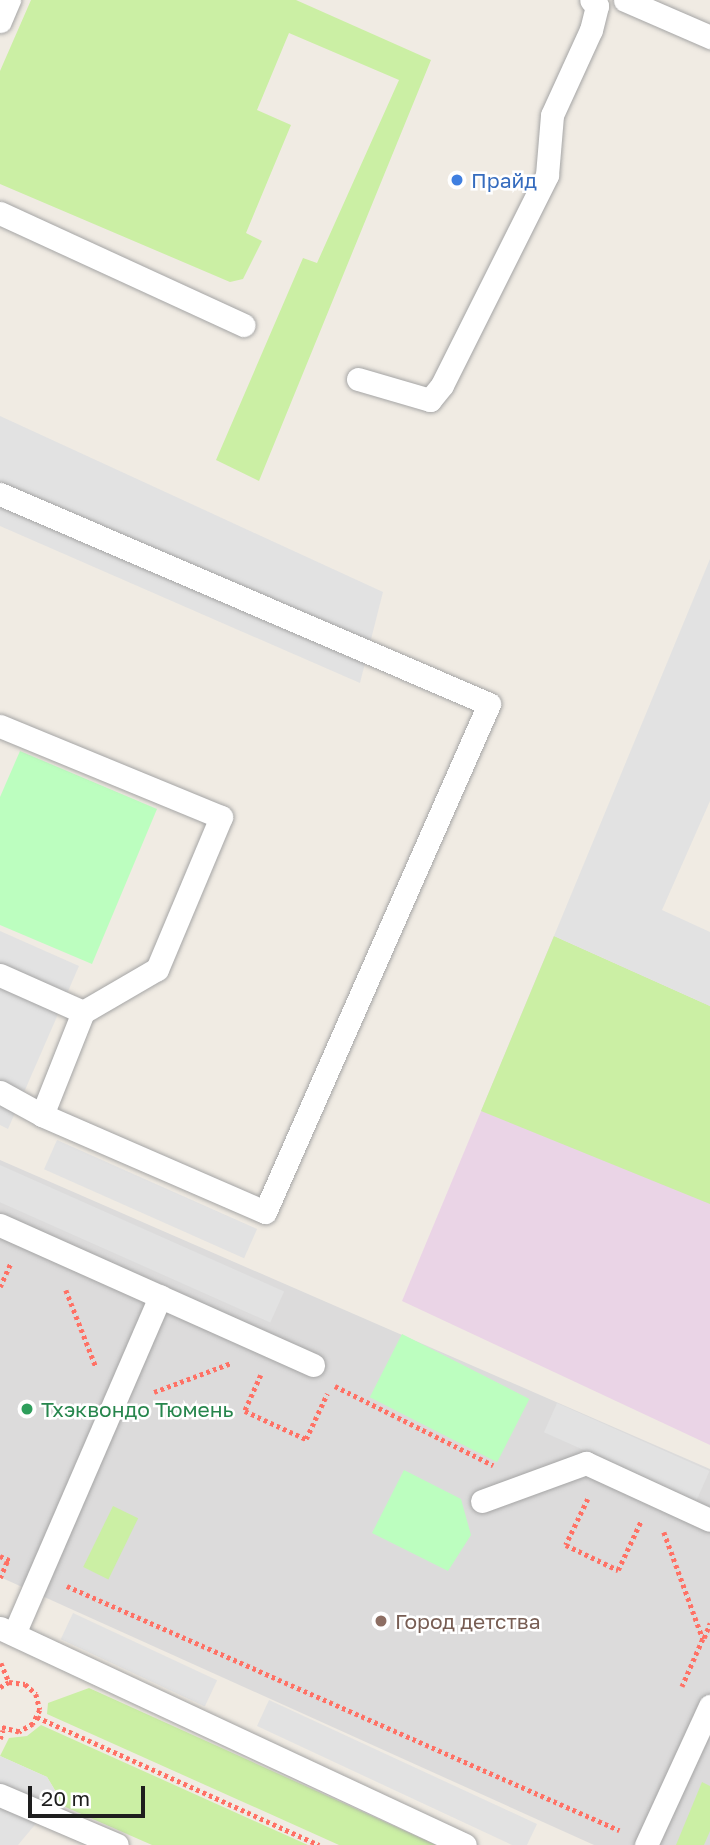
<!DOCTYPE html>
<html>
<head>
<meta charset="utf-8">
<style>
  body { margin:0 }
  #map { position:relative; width:710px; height:1845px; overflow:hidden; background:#f0ebe3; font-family:"Golos Text",sans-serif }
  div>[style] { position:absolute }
  .residential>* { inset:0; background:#dcdbdb }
  .industrial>* { inset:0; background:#ead4e6 }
  .grass>* { inset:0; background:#cbefa4; transform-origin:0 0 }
  .park>* { inset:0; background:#bcfebf; transform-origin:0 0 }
  .parking>* { inset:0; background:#e2e2e2; transform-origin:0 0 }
  .path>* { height:4.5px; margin-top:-2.25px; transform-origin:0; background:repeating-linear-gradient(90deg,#ff7165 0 3.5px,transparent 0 7px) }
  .roads { filter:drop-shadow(0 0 2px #a5a5a5) drop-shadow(0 0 2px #a5a5a5) }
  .service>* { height:23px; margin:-11.5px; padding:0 11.5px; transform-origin:11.5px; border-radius:11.5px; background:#fff }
  .dots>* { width:19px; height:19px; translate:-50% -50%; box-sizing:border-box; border:4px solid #fff; border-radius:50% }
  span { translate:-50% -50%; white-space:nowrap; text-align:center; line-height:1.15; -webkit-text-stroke:5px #fff; paint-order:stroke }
  .shop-label { font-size:21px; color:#366cbe }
  .left { translate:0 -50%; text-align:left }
  .leisure-label { font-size:21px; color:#27864d }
  .education-label { font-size:21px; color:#785e54 }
  .scale { position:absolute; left:28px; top:1786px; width:117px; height:32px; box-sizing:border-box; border:4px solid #1e1e1e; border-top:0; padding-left:9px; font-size:21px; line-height:24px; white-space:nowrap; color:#1e1e1e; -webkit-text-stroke:5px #fff; paint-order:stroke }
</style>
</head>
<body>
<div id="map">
  <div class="residential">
    <div style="clip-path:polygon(0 1160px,710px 1469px,710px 1845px,594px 1845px,0 1577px)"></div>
  </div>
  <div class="industrial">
    <div style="clip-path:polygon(554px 936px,710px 1006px,710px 1445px,402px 1301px)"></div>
  </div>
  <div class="grass">
    <div style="clip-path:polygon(31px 0,296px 0,431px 60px,259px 481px,216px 460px,303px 258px,317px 263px,399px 80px,289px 33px,257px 110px,291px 125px,246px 233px,262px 241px,243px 279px,230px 282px,0 184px,0 71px)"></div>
    <div style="clip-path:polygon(554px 936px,710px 1006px,710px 1204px,481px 1111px)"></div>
    <div style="left:113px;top:1506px;width:28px;height:68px;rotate:26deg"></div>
    <div style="clip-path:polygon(89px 1688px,436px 1845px,339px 1845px,47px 1714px,48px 1703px)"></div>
    <div style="clip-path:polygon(41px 1725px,308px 1845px,152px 1845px,54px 1802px,56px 1792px,47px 1777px,0 1756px,9px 1738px,27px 1736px)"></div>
    <div style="clip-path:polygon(702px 1782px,710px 1786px,710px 1831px,704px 1845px,676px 1845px)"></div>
  </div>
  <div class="park">
    <div style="clip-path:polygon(20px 751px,157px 809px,92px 964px,0 925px,0 797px)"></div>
    <div style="left:402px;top:1334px;width:143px;height:71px;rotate:27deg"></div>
    <div style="clip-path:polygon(404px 1470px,461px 1499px,471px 1535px,448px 1571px,372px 1533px)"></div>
  </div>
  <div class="parking">
    <div style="clip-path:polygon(0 416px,383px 592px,360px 683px,0 526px)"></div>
    <div style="clip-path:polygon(710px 559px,710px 801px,662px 910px,710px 932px,710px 1006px,554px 936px)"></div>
    <div style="clip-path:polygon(0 931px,79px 966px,8px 1129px,0 1125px)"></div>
    <div style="left:57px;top:1140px;width:219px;height:32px;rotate:24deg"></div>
    <div style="left:0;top:1165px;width:311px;height:34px;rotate:24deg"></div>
    <div style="left:557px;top:1403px;width:167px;height:32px;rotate:24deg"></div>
    <div style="left:73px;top:1613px;width:159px;height:29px;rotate:25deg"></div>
    <div style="clip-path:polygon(269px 1700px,537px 1824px,527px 1845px,512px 1845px,257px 1726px)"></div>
    <div style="clip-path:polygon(0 1756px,47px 1777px,56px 1792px,54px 1802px,18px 1845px,0 1845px)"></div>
  </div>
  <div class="path">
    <div style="left:0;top:1287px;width:27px;rotate:-66deg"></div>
    <div style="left:66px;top:1290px;width:83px;rotate:68.7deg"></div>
    <div style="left:261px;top:1375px;width:39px;rotate:114deg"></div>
    <div style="left:245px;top:1411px;width:67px;rotate:24.7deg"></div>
    <div style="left:306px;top:1439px;width:50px;rotate:-65deg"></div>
    <div style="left:335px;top:1386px;width:177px;rotate:26.6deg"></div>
    <div style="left:154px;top:1392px;width:82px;rotate:-20.6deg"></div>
    <div style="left:588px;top:1499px;width:51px;rotate:115.6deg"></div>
    <div style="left:566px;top:1545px;width:58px;rotate:25.7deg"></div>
    <div style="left:618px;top:1570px;width:54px;rotate:-64.9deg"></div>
    <div style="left:664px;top:1532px;width:114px;rotate:70deg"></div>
    <div style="left:703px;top:1639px;width:52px;rotate:113.6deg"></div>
    <div style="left:0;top:1556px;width:12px;rotate:24deg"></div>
    <div style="left:0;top:1578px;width:21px;rotate:-67deg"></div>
    <div style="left:67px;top:1586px;width:604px;rotate:23.85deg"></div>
    <div style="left:704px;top:1638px;width:16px;rotate:-68deg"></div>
    <div style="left:1px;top:1663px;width:21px;rotate:67deg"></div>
    <div style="left:0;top:1687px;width:10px;rotate:-29deg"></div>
    <div style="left:9px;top:1682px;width:16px;rotate:7deg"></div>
    <div style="left:25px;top:1684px;width:15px;rotate:42deg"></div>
    <div style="left:36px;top:1694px;width:16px;rotate:76deg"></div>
    <div style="left:40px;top:1710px;width:16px;rotate:117deg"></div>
    <div style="left:33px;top:1724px;width:16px;rotate:150deg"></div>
    <div style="left:19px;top:1732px;width:20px;rotate:-165deg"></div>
    <div style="left:37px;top:1717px;width:310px;rotate:24.4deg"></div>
    <div style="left:0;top:1739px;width:9px;rotate:-72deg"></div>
  </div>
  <div class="roads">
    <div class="service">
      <div style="left:625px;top:0;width:93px;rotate:23.5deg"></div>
      <div style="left:0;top:21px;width:23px;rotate:-67deg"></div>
      <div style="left:0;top:213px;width:268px;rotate:24.7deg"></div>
      <div style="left:358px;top:379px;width:75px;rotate:16.3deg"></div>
      <div style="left:430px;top:400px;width:19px;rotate:-51deg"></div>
      <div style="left:442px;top:385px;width:235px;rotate:-63.4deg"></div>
      <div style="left:547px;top:175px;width:60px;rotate:-85.2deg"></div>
      <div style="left:552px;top:115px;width:94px;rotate:-65.4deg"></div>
      <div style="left:591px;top:30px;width:25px;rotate:-76deg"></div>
      <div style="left:597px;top:6px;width:8px;rotate:-135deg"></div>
      <div style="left:0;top:494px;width:532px;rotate:23.24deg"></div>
      <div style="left:489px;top:704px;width:555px;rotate:113.79deg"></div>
      <div style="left:265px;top:1212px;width:243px;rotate:-156.5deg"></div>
      <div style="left:42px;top:1115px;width:48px;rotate:-151.3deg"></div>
      <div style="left:0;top:726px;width:239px;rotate:22.4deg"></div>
      <div style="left:221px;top:817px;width:165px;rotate:112.8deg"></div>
      <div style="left:157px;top:969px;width:86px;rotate:149.8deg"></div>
      <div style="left:83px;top:1012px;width:111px;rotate:111.7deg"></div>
      <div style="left:0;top:975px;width:91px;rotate:24deg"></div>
      <div style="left:0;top:1225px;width:343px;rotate:24.1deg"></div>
      <div style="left:482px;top:1501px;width:111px;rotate:-20.1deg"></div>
      <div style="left:586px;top:1463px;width:136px;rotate:24.7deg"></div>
      <div style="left:0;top:1628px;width:513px;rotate:25.02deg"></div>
      <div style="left:14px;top:1634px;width:368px;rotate:-66.6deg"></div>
      <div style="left:0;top:1795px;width:127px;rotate:23.1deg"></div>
      <div style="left:646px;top:1845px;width:153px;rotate:-65.3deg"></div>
    </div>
  </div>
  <div class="dots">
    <div style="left:457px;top:180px;background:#3f7fe0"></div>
    <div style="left:27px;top:1409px;background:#2e9e5b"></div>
    <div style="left:381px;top:1621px;background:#8d6e63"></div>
  </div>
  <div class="shop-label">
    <span class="left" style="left:471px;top:180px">Прайд</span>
  </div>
  <div class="leisure-label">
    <span class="left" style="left:41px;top:1409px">Тхэквондо Тюмень</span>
  </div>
  <div class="education-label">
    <span class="left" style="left:395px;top:1621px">Город детства</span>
  </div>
  <div class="scale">20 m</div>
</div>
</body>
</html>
